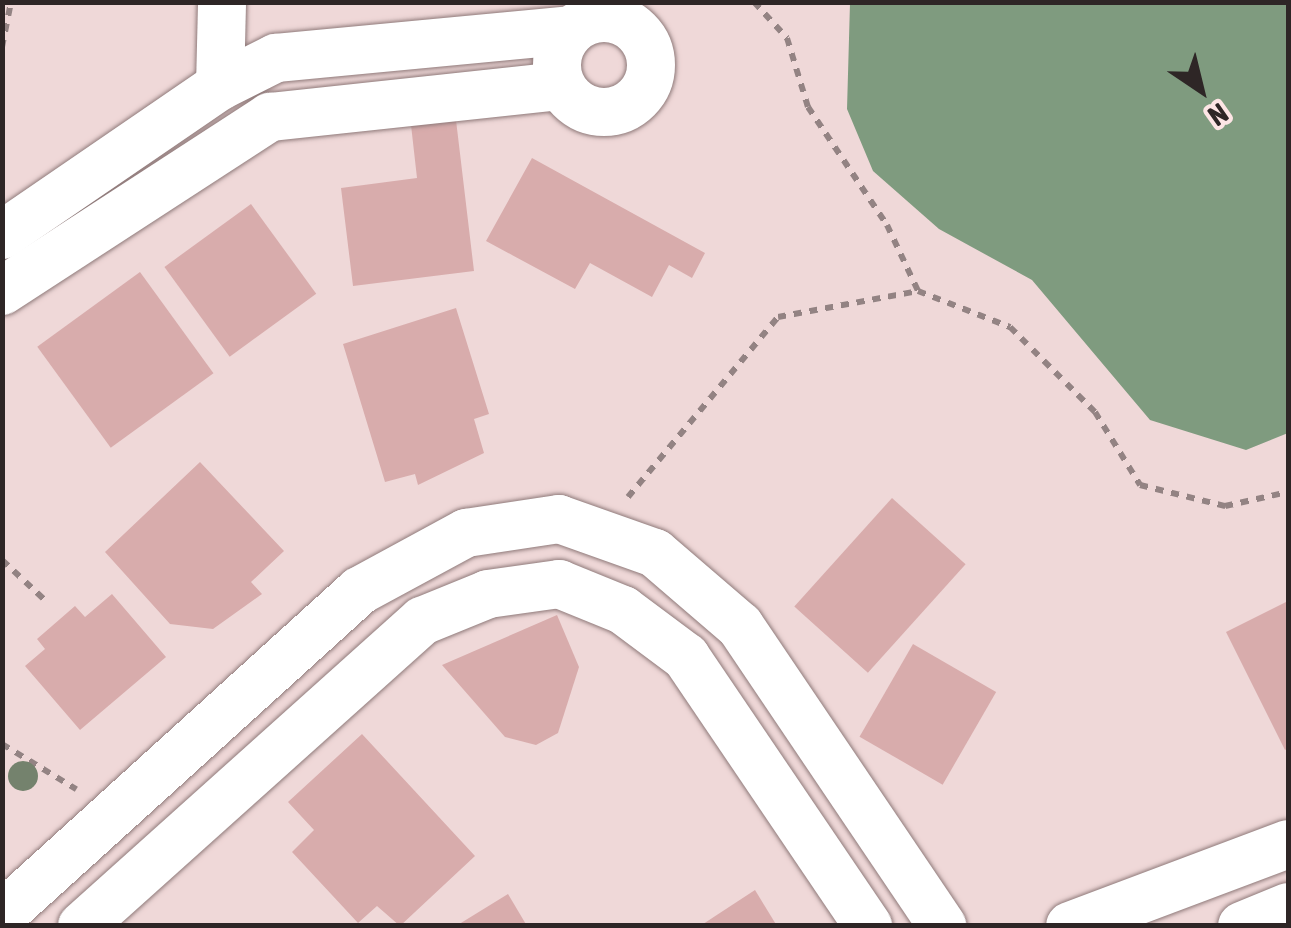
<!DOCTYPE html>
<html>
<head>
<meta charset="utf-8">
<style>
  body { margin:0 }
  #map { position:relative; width:1291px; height:928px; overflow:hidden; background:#efd8d8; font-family:"Asap Condensed",sans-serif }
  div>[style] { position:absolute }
  .water>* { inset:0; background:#7f9b7f }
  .building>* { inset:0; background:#d8acac; transform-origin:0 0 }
  .path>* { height:6px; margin-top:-3px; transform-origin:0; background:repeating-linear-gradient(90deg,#938383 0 8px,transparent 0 16px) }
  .roads { filter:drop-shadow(0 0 2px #8f7a7a) drop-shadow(0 0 2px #8f7a7a) }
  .minor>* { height:48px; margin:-24px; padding:0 24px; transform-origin:24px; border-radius:24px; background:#fff }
  .minor>.ring { margin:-24px; padding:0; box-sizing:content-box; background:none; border:48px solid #fff; border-radius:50% }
  .trees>* { width:30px; height:30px; margin:-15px; border-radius:50%; background:#74826d }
  span { translate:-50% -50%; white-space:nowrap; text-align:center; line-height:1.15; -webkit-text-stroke:9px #fde5e5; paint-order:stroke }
  .frame { position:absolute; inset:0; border:5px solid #2e2626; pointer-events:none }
  .north { position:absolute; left:1151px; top:40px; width:100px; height:100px; -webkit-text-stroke:8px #fde5e5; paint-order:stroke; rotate:145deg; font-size:28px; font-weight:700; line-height:40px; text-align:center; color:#2e2626 }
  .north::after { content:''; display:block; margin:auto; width:35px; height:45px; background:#2e2626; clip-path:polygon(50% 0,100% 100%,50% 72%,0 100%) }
</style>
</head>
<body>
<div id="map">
  <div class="water">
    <div style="clip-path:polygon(850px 3px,1288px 3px,1288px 433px,1246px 450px,1150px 420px,1032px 280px,939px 229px,873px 171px,847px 109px)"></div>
  </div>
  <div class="building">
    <div style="clip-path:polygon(456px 120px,474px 271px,353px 286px,341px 188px,417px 178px,411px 125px)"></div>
    <div style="clip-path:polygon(532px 158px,705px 253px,692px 278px,669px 265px,652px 297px,590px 263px,575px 289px,486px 241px)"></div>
    <div style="left:251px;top:204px;width:111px;height:107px;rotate:54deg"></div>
    <div style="left:140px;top:272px;width:125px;height:127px;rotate:54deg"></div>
    <div style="clip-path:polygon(456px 308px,489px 414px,474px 419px,484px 453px,418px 485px,415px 474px,385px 482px,343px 344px)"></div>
    <div style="clip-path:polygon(200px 462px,284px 551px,251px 582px,262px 594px,213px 629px,170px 624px,105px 552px)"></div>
    <div style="left:892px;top:498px;width:99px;height:146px;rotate:42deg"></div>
    <div style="clip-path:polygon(112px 594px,166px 657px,80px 730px,25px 666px,45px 649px,37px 639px,75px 606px,85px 617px)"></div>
    <div style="clip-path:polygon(1288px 601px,1288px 748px,1285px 750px,1226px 632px)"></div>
    <div style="clip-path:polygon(557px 615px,579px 667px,558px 733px,536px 745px,505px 737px,442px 665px)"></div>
    <div style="left:913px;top:644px;width:96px;height:107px;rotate:30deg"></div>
    <div style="clip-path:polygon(362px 734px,475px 856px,400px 926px,377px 906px,358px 923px,292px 852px,314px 830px,288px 802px)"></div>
    <div style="clip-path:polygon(755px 890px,777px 926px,700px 926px)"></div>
    <div style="clip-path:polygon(508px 894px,527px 926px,456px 926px)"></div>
  </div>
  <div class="path">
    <div style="left:754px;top:2px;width:49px;rotate:47.5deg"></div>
    <div style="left:787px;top:38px;width:72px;rotate:73.1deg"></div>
    <div style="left:808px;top:107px;width:142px;rotate:56.2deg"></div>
    <div style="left:887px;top:225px;width:73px;rotate:64.8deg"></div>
    <div style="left:2px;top:47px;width:46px;rotate:-78.7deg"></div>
    <div style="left:628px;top:497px;width:234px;rotate:-50.2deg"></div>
    <div style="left:778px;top:317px;width:142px;rotate:-10.5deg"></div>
    <div style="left:918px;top:291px;width:99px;rotate:21.4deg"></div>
    <div style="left:1010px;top:327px;width:120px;rotate:45deg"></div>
    <div style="left:1095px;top:412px;width:86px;rotate:58.3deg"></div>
    <div style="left:1140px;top:485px;width:88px;rotate:13.9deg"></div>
    <div style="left:1225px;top:506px;width:65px;rotate:-12.5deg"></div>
    <div style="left:2px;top:560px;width:63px;rotate:43.1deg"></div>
    <div style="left:2px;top:744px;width:87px;rotate:31.3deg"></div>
  </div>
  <div class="roads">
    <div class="minor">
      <div class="ring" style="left:557px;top:18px;width:46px;height:46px"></div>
      <div style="left:220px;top:86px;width:84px;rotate:-88.6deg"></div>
      <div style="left:2px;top:235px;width:264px;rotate:-34.4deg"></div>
      <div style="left:220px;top:86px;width:63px;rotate:-26.6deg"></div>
      <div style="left:276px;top:58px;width:296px;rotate:-5.4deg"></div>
      <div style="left:2px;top:291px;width:320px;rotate:-33deg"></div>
      <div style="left:270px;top:117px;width:292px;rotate:-6.1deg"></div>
      <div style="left:2px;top:915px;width:482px;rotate:-42.2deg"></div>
      <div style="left:359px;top:591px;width:122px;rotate:-28.5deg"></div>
      <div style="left:466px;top:533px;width:94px;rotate:-8.6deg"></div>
      <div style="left:559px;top:519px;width:102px;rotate:19.5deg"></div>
      <div style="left:655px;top:553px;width:112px;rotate:40.7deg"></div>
      <div style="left:740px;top:626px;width:362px;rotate:56deg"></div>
      <div style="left:82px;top:926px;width:457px;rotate:-41.9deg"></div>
      <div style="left:422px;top:621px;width:71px;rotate:-22.2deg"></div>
      <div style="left:488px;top:594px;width:72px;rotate:-8deg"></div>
      <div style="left:559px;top:584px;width:69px;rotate:22.1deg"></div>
      <div style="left:623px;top:610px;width:79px;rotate:36.7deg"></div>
      <div style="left:686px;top:657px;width:325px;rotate:55.9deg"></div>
      <div style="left:1070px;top:926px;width:233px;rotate:-20.6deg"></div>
      <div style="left:1242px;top:926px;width:50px;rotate:-22.4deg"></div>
    </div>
  </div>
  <div class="trees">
    <div style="left:23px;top:776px"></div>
  </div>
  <div class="frame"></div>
  <div class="north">N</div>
</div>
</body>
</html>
